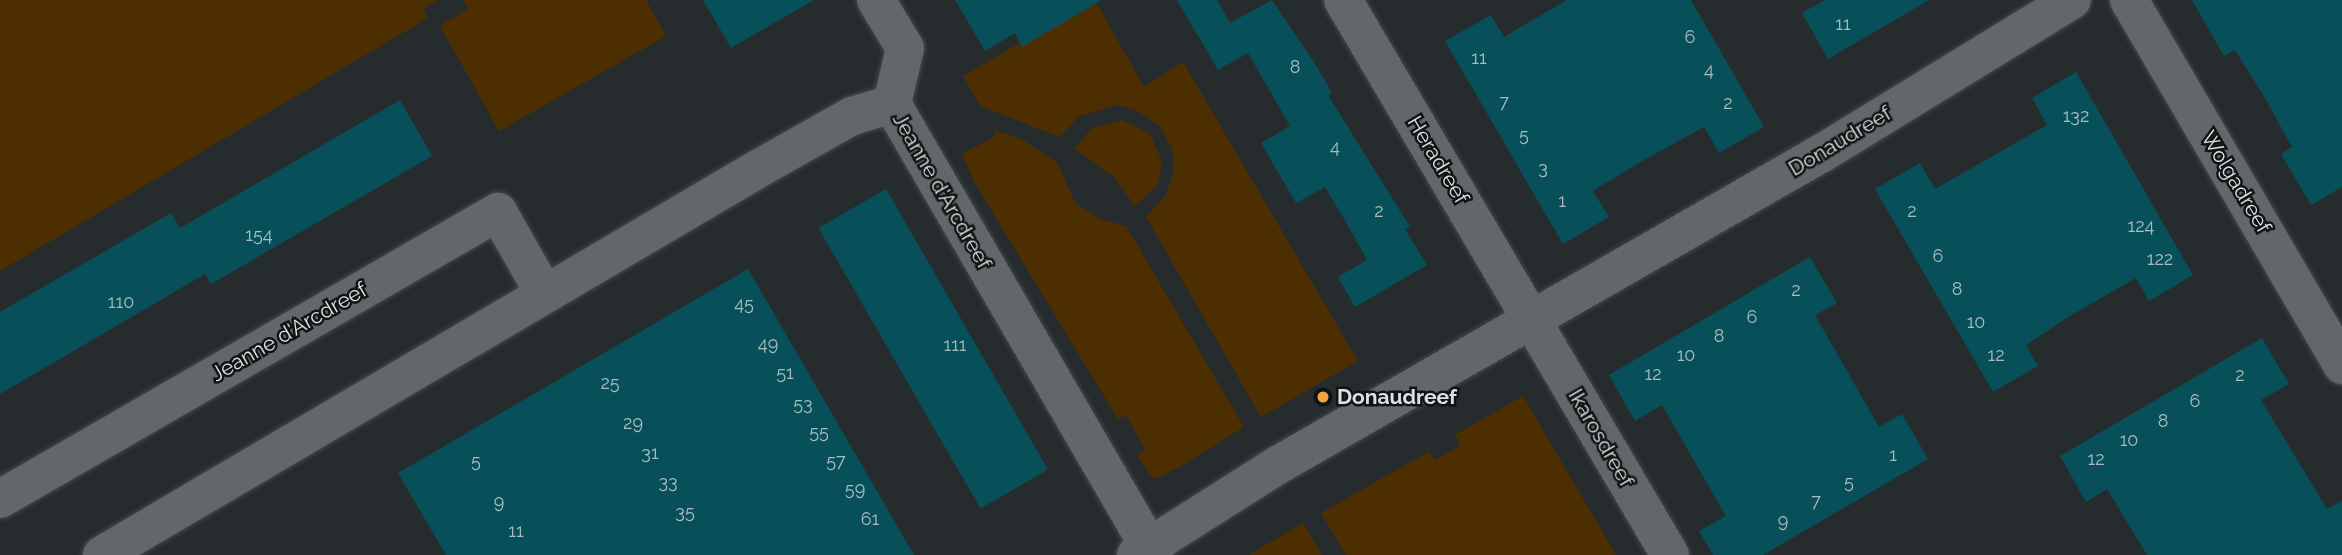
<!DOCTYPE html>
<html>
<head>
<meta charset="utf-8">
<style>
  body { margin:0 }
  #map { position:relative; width:2342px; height:555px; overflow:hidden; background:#262c2d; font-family:Raleway,sans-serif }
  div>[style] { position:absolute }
  .green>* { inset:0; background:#4d2e00 }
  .building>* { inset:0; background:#085059; transform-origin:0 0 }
  .roads { filter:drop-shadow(0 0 2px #45494a) drop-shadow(0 0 2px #45494a) }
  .street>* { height:38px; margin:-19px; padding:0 19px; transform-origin:19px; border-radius:19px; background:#626869 }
  .dots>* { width:19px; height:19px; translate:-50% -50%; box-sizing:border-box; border:4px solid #111414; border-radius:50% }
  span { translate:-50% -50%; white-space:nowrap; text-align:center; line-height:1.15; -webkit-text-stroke:5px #111414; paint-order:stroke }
  .number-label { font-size:18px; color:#a8bdbf }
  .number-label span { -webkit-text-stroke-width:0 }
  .street-label { font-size:21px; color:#dde1e1 }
  .poi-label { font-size:21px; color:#dde1e1; font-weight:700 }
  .left { translate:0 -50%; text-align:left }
</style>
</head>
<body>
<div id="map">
  <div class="green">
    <div style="clip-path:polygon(0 0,438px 0,423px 9px,428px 18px,0 271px)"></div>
    <div style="clip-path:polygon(464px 0,646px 0,666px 36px,499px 131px,440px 26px,468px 9px)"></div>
    <div style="clip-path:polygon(1095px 0,1144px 87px,1183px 62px,1358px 361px,1261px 417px,1146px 217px,1166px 195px,1174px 171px,1172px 149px,1160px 126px,1133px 109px,1115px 105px,1078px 117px,1060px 137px,980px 106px,963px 76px)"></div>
    <div style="clip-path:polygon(1122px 120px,1150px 134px,1162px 161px,1158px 185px,1135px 206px,1113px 176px,1074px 149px,1092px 128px)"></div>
    <div style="clip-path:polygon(994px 130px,1023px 140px,1056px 161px,1076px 204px,1100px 219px,1126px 226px,1244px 427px,1183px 465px,1157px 478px,1151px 476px,1137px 455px,1145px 450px,1126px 415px,1118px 419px,976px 185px,962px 154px,996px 136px)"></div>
    <div style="clip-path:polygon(1523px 396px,1616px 555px,1346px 555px,1321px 513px,1428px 452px,1435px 460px,1460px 446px,1455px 435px)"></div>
    <div style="clip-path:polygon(1303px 523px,1322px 555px,1249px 555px)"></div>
  </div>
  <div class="building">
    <div style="clip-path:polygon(703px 0,814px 0,731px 48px)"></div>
    <div style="clip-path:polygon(955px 0,1102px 0,1022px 47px,1015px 33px,985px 51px)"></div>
    <div style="clip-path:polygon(1177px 0,1217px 0,1230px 23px,1272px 0,1314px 62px,1332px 93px,1328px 95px,1410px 227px,1405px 229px,1427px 265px,1355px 307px,1338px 277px,1367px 260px,1346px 222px,1325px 187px,1296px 203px,1261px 143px,1290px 126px,1248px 53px,1218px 70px)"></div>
    <div style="clip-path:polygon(1567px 0,1691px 0,1764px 127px,1719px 153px,1704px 127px,1642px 161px,1593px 191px,1609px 217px,1563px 244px,1445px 41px,1491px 15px,1504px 37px)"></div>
    <div style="clip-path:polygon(1825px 0,1929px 0,1828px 59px,1802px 13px)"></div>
    <div style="clip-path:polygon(2192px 0,2342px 0,2342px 187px,2311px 205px,2281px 154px,2292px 147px,2262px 93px,2235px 50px,2224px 56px)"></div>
    <div style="clip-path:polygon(2076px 72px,2193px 275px,2149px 301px,2136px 278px,2068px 317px,2026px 345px,2038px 366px,1993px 392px,1875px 189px,1920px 163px,1935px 189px,2047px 125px,2032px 98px)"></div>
    <div style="clip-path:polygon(400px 100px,432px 156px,211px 284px,205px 274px,0 394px,0 312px,171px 213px,180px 228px)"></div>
    <div style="left:886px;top:189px;width:324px;height:78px;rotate:60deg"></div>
    <div style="clip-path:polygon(1810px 257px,1837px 303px,1815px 315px,1879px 427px,1902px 414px,1928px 459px,1763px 555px,1713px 555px,1699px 531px,1726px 516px,1662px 405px,1635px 421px,1609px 375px)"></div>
    <div style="clip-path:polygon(748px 269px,914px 555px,446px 555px,398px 473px)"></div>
    <div style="clip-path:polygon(2262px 338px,2289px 384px,2261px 400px,2327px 509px,2342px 501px,2342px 555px,2147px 555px,2107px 489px,2086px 502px,2060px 456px)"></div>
  </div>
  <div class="roads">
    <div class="street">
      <div style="left:876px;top:0;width:56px;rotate:58.9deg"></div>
      <div style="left:905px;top:48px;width:57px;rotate:103.1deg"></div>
      <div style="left:1343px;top:0;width:644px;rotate:59.49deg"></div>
      <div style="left:2129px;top:0;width:423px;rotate:59.7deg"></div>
      <div style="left:0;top:499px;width:575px;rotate:-29.96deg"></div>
      <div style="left:498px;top:212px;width:93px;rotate:60.4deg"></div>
      <div style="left:102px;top:555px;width:759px;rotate:-30.48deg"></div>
      <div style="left:756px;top:170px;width:110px;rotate:-29.4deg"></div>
      <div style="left:852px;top:116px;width:42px;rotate:-16.7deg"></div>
      <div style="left:892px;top:104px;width:522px;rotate:59.85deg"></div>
      <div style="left:1136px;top:555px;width:168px;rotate:-32.4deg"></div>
      <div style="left:1278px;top:465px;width:627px;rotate:-29.84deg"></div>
      <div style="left:1822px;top:153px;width:293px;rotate:-31.5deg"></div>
    </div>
  </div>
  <div class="dots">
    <div style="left:1323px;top:397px;background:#f3a442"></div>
  </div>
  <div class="number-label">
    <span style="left:1843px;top:24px">11</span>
    <span style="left:1690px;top:37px">6</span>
    <span style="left:1479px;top:58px">11</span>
    <span style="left:1295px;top:67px">8</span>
    <span style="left:1709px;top:70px">4</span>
    <span style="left:1504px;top:102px">7</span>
    <span style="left:1728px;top:103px">2</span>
    <span style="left:2076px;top:116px">132</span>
    <span style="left:1524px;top:135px">5</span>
    <span style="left:1335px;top:147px">4</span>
    <span style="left:1543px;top:168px">3</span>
    <span style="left:1562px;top:201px">1</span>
    <span style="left:1379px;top:211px">2</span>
    <span style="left:1912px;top:211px">2</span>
    <span style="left:2141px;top:226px">124</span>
    <span style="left:259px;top:235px">154</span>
    <span style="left:1938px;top:256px">6</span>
    <span style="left:2160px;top:259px">122</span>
    <span style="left:1957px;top:289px">8</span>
    <span style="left:1796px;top:290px">2</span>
    <span style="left:121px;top:302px">110</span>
    <span style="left:744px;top:304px">45</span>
    <span style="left:1752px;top:317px">6</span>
    <span style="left:1976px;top:322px">10</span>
    <span style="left:1719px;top:336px">8</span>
    <span style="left:768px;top:344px">49</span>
    <span style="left:955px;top:345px">111</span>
    <span style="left:1686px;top:355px">10</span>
    <span style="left:1996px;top:355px">12</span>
    <span style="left:785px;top:373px">51</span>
    <span style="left:1653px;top:374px">12</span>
    <span style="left:2240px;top:375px">2</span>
    <span style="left:610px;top:383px">25</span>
    <span style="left:2195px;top:401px">6</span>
    <span style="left:803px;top:404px">53</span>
    <span style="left:2163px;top:421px">8</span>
    <span style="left:633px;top:423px">29</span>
    <span style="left:819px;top:432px">55</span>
    <span style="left:2129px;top:440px">10</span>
    <span style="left:650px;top:453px">31</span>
    <span style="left:1893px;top:455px">1</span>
    <span style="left:2096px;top:459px">12</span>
    <span style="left:476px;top:461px">5</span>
    <span style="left:836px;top:461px">57</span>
    <span style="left:668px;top:482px">33</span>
    <span style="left:1849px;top:482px">5</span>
    <span style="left:855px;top:489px">59</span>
    <span style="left:1816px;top:501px">7</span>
    <span style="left:499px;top:502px">9</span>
    <span style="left:685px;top:512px">35</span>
    <span style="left:870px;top:519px">61</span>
    <span style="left:1783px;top:521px">9</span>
    <span style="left:516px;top:531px">11</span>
  </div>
  <div class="street-label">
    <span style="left:1840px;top:141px;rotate:-31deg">Donaudreef</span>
    <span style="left:1438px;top:160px;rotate:59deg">Heradreef</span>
    <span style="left:2236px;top:182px;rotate:59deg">Wolgadreef</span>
    <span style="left:942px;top:191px;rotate:60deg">Jeanne d'Arcdreef</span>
    <span style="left:289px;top:332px;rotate:-30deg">Jeanne d'Arcdreef</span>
    <span style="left:1601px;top:438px;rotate:60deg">Ikarosdreef</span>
  </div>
  <div class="poi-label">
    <span class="left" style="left:1337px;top:397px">Donaudreef</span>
  </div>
</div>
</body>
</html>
